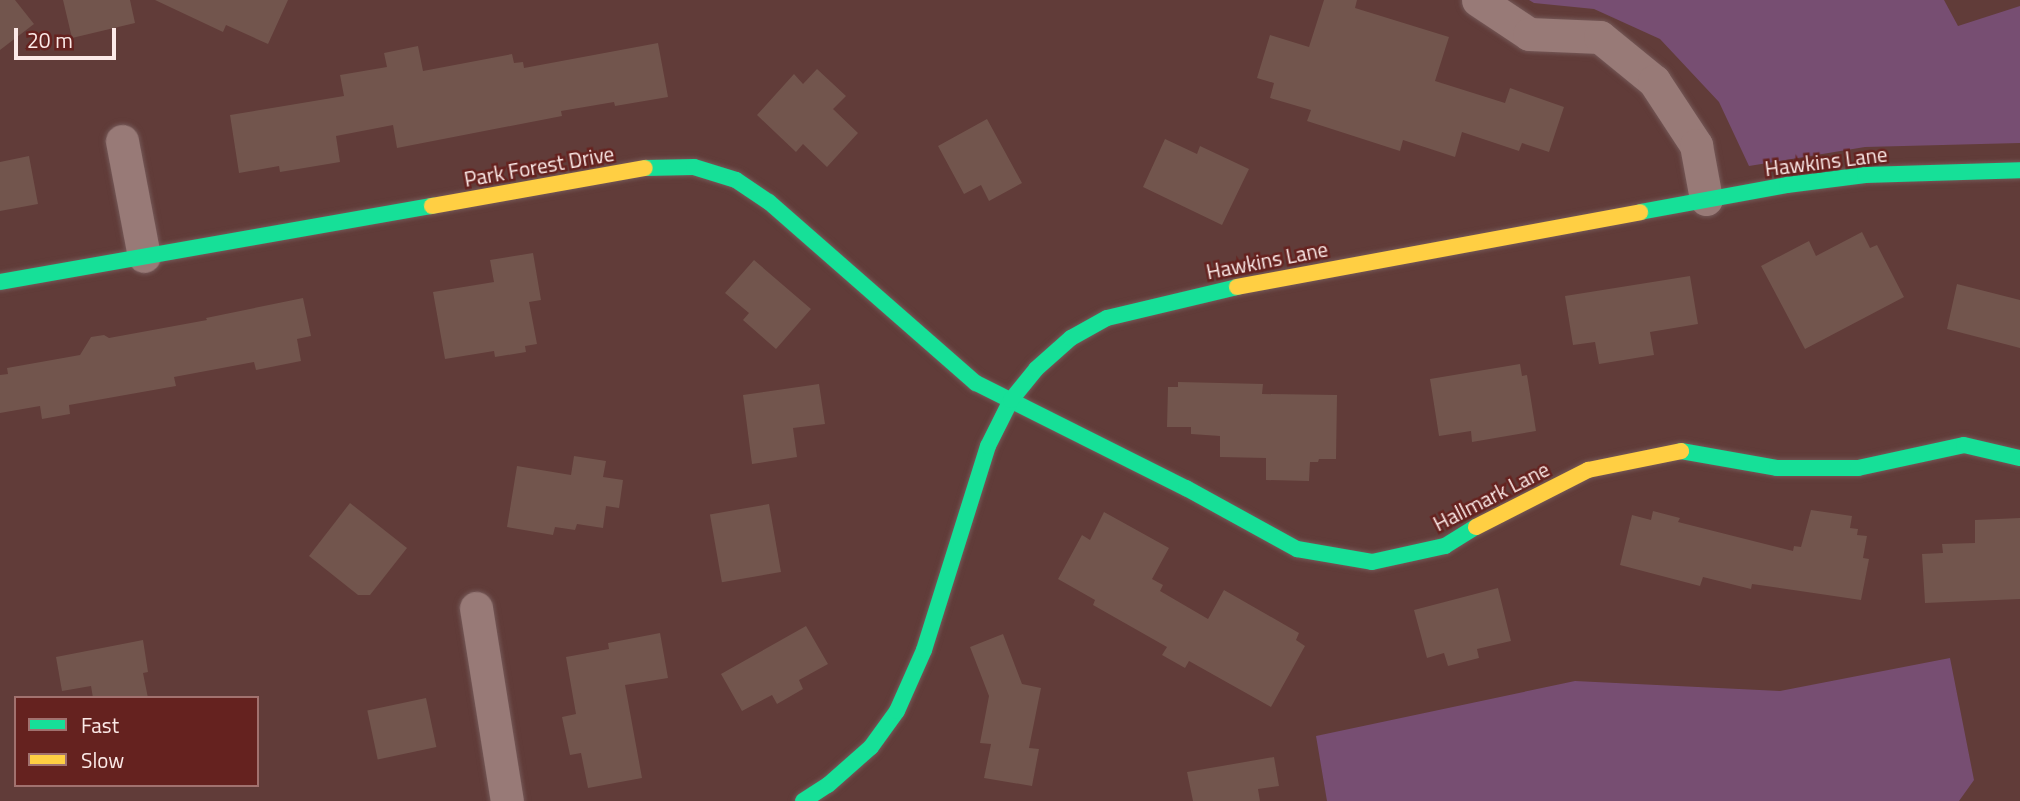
<!DOCTYPE html>
<html>
<head>
<meta charset="utf-8">
<style>
  body { margin:0 }
  #map { position:relative; width:2020px; height:801px; overflow:hidden; background:#613c39; font-family:"Titillium Web",sans-serif }
  div>[style] { position:absolute }
  .green>* { inset:0; background:#774e72 }
  .building>* { inset:0; background:#72554d; transform-origin:0 0 }
  .roads { filter:drop-shadow(0 0 2px #745857) drop-shadow(0 0 2px #745857) }
  .street>* { height:33px; margin:-16.5px; padding:0 16.5px; transform-origin:16.5px; border-radius:16.5px; background:#987a77 }
  .fast>* { height:16px; margin:-8px; padding:0 8px; transform-origin:8px; border-radius:8px; background:#16e098 }
  .slow>* { height:16px; margin:-8px; padding:0 8px; transform-origin:8px; border-radius:8px; background:#ffcf43 }
  span { translate:-50% -50%; white-space:nowrap; text-align:center; line-height:1.15; -webkit-text-stroke:5px #65221f; paint-order:stroke }
  .street-label { font-size:21px; color:#fceae8 }
  .legend { position:absolute; left:14px; top:696px; width:245px; height:91px; box-sizing:border-box; background:#65221f; border:2px solid #a1726f; margin:0; padding:9px 12px; list-style:none; font-size:21px; color:#fceae8 }
  .legend li { display:flex; align-items:center; gap:14px; height:35px }
  .legend b { width:35px; border:2px solid #a1726f }
  .scale { position:absolute; left:14px; top:28px; width:102px; height:32px; box-sizing:border-box; border:4px solid #fceae8; border-top:0; padding-left:9px; font-size:21px; line-height:24px; white-space:nowrap; color:#fceae8; -webkit-text-stroke:5px #65221f; paint-order:stroke }
</style>
</head>
<body>
<div id="map">
  <div class="green">
    <div style="clip-path:polygon(1529px 0,1944px 0,1958px 26px,2020px 6px,2020px 143px,1865px 147px,1749px 166px,1719px 102px,1660px 39px,1594px 9px,1534px 3px)"></div>
    <div style="clip-path:polygon(1950px 658px,1974px 780px,1959px 801px,1327px 801px,1316px 736px,1575px 681px,1780px 691px)"></div>
  </div>
  <div class="building">
    <div style="clip-path:polygon(0 0,15px 0,34px 24px,0 50px)"></div>
    <div style="clip-path:polygon(63px 0,130px 0,135px 23px,72px 38px)"></div>
    <div style="clip-path:polygon(155px 0,288px 0,268px 44px,226px 25px,223px 32px)"></div>
    <div style="clip-path:polygon(1324px 0,1357px 0,1355px 8px,1449px 37px,1435px 81px,1505px 103px,1510px 88px,1564px 107px,1549px 152px,1522px 143px,1519px 151px,1462px 132px,1455px 157px,1403px 140px,1400px 151px,1307px 121px,1311px 110px,1270px 98px,1274px 83px,1257px 78px,1270px 35px,1309px 47px)"></div>
    <div style="clip-path:polygon(658px 43px,668px 97px,615px 106px,614px 102px,561px 111px,562px 116px,397px 148px,393px 125px,336px 136px,340px 162px,280px 172px,279px 166px,239px 173px,230px 115px,344px 96px,340px 75px,387px 67px,384px 53px,418px 46px,423px 71px,512px 54px,514px 63px,523px 62px,524px 68px)"></div>
    <div style="clip-path:polygon(817px 69px,846px 96px,833px 109px,858px 133px,827px 167px,803px 144px,796px 152px,757px 115px,794px 74px,803px 84px)"></div>
    <div style="clip-path:polygon(987px 119px,1022px 183px,989px 201px,981px 185px,964px 194px,938px 146px)"></div>
    <div style="clip-path:polygon(1165px 139px,1197px 154px,1200px 146px,1249px 169px,1222px 225px,1143px 187px)"></div>
    <div style="clip-path:polygon(29px 156px,38px 204px,0 211px,0 162px)"></div>
    <div style="clip-path:polygon(1862px 232px,1870px 248px,1877px 245px,1904px 297px,1805px 349px,1761px 266px,1809px 241px,1816px 256px)"></div>
    <div style="clip-path:polygon(533px 253px,541px 300px,529px 302px,537px 344px,525px 346px,526px 352px,495px 357px,494px 351px,445px 359px,433px 292px,494px 282px,490px 260px)"></div>
    <div style="clip-path:polygon(754px 260px,811px 309px,776px 349px,743px 320px,749px 313px,725px 293px)"></div>
    <div style="clip-path:polygon(1690px 276px,1698px 324px,1650px 332px,1654px 355px,1599px 364px,1595px 342px,1573px 345px,1565px 296px)"></div>
    <div style="clip-path:polygon(1957px 284px,2020px 300px,2020px 348px,1947px 329px)"></div>
    <div style="clip-path:polygon(303px 298px,311px 336px,297px 339px,301px 361px,256px 370px,254px 362px,174px 377px,176px 386px,69px 405px,70px 414px,42px 419px,40px 406px,0 413px,0 375px,8px 374px,7px 368px,80px 355px,91px 337px,104px 335px,109px 338px,207px 320px,206px 318px)"></div>
    <div style="clip-path:polygon(1520px 364px,1522px 376px,1527px 375px,1536px 431px,1472px 442px,1471px 431px,1439px 436px,1430px 379px)"></div>
    <div style="clip-path:polygon(1178px 382px,1263px 384px,1262px 394px,1337px 395px,1336px 459px,1319px 459px,1318px 462px,1310px 462px,1309px 481px,1266px 480px,1266px 458px,1220px 457px,1220px 436px,1191px 434px,1191px 427px,1167px 427px,1168px 387px,1178px 387px)"></div>
    <div style="clip-path:polygon(819px 384px,825px 424px,793px 428px,797px 457px,752px 464px,743px 395px)"></div>
    <div style="clip-path:polygon(574px 456px,606px 461px,603px 477px,623px 480px,619px 508px,606px 506px,603px 528px,577px 524px,575px 530px,555px 527px,553px 535px,507px 527px,517px 466px,571px 475px)"></div>
    <div style="clip-path:polygon(350px 503px,407px 548px,370px 595px,358px 595px,309px 556px)"></div>
    <div style="left:769px;top:504px;width:69px;height:60px;rotate:80deg"></div>
    <div style="clip-path:polygon(1811px 510px,1852px 516px,1850px 528px,1858px 529px,1857px 535px,1867px 536px,1863px 558px,1869px 559px,1861px 600px,1752px 584px,1751px 589px,1703px 577px,1700px 586px,1620px 565px,1632px 515px,1651px 520px,1653px 511px,1680px 518px,1678px 522px,1793px 551px,1794px 546px,1801px 547px)"></div>
    <div style="clip-path:polygon(1104px 512px,1169px 548px,1152px 579px,1163px 585px,1160px 591px,1208px 619px,1224px 590px,1299px 633px,1296px 640px,1305px 646px,1271px 707px,1189px 661px,1185px 668px,1162px 655px,1167px 647px,1093px 605px,1095px 600px,1058px 579px,1082px 535px,1090px 540px)"></div>
    <div style="clip-path:polygon(2020px 518px,2020px 599px,1925px 603px,1922px 554px,1943px 553px,1942px 544px,1975px 543px,1975px 520px)"></div>
    <div style="clip-path:polygon(1498px 588px,1511px 641px,1477px 649px,1479px 658px,1448px 666px,1444px 653px,1427px 658px,1414px 610px)"></div>
    <div style="clip-path:polygon(806px 626px,828px 664px,799px 680px,803px 689px,777px 704px,772px 695px,742px 711px,721px 674px)"></div>
    <div style="clip-path:polygon(660px 633px,668px 678px,625px 685px,642px 778px,588px 788px,581px 753px,570px 755px,562px 717px,576px 714px,566px 657px,609px 649px,608px 643px)"></div>
    <div style="clip-path:polygon(1003px 634px,1022px 684px,1041px 688px,1029px 748px,1039px 749px,1032px 786px,984px 778px,991px 744px,980px 743px,989px 696px,970px 647px)"></div>
    <div style="clip-path:polygon(143px 640px,148px 672px,143px 673px,148px 698px,93px 698px,91px 686px,62px 691px,56px 657px)"></div>
    <div style="left:426px;top:698px;width:50px;height:60px;rotate:78deg"></div>
    <div style="clip-path:polygon(1274px 757px,1279px 786px,1258px 789px,1260px 801px,1193px 801px,1187px 772px)"></div>
  </div>
  <div class="roads">
    <div class="street">
      <div style="left:1478px;top:0;width:61px;rotate:33.7deg"></div>
      <div style="left:1529px;top:34px;width:71px;rotate:2.4deg"></div>
      <div style="left:1600px;top:37px;width:70px;rotate:39.2deg"></div>
      <div style="left:1654px;top:81px;width:77px;rotate:56.7deg"></div>
      <div style="left:1696px;top:145px;width:55px;rotate:79.5deg"></div>
      <div style="left:122px;top:141px;width:117px;rotate:79.2deg"></div>
      <div style="left:476px;top:608px;width:195px;rotate:80.9deg"></div>
    </div>
    <div class="fast">
      <div style="left:645px;top:168px;width:49px;rotate:-1.2deg"></div>
      <div style="left:694px;top:167px;width:44px;rotate:17.2deg"></div>
      <div style="left:736px;top:180px;width:40px;rotate:34deg"></div>
      <div style="left:769px;top:202px;width:275px;rotate:41.2deg"></div>
      <div style="left:976px;top:383px;width:235px;rotate:26.6deg"></div>
      <div style="left:1186px;top:488px;width:127px;rotate:28.8deg"></div>
      <div style="left:1297px;top:549px;width:76px;rotate:9.8deg"></div>
      <div style="left:1372px;top:562px;width:75px;rotate:-12.4deg"></div>
      <div style="left:1445px;top:546px;width:36px;rotate:-32deg"></div>
      <div style="left:1640px;top:212px;width:149px;rotate:-10.4deg"></div>
      <div style="left:1787px;top:185px;width:79px;rotate:-7.3deg"></div>
      <div style="left:1865px;top:175px;width:155px;rotate:-1.8deg"></div>
      <div style="left:0;top:282px;width:439px;rotate:-10deg"></div>
      <div style="left:1681px;top:451px;width:97px;rotate:10deg"></div>
      <div style="left:1777px;top:468px;width:81px"></div>
      <div style="left:1858px;top:468px;width:108px;rotate:-12.2deg"></div>
      <div style="left:1964px;top:445px;width:57px;rotate:13.1deg"></div>
      <div style="left:803px;top:801px;width:30px;rotate:-33deg"></div>
      <div style="left:828px;top:785px;width:57px;rotate:-41.5deg"></div>
      <div style="left:871px;top:747px;width:44px;rotate:-54.2deg"></div>
      <div style="left:897px;top:711px;width:67px;rotate:-66.1deg"></div>
      <div style="left:924px;top:650px;width:214px;rotate:-72.6deg"></div>
      <div style="left:988px;top:446px;width:51px;rotate:-63.4deg"></div>
      <div style="left:1011px;top:400px;width:40px;rotate:-51deg"></div>
      <div style="left:1036px;top:369px;width:47px;rotate:-41.5deg"></div>
      <div style="left:1071px;top:338px;width:41px;rotate:-29.1deg"></div>
      <div style="left:1107px;top:318px;width:134px;rotate:-13.4deg"></div>
    </div>
    <div class="slow">
      <div style="left:432px;top:206px;width:216px;rotate:-10.1deg"></div>
      <div style="left:1237px;top:287px;width:410px;rotate:-10.5deg"></div>
      <div style="left:1476px;top:527px;width:126px;rotate:-27deg"></div>
      <div style="left:1588px;top:470px;width:95px;rotate:-11.5deg"></div>
    </div>
  </div>
  <div class="street-label">
    <span style="left:1826px;top:161px;rotate:-7deg">Hawkins Lane</span>
    <span style="left:539px;top:166px;rotate:-10deg">Park Forest Drive</span>
    <span style="left:1267px;top:260px;rotate:-11deg">Hawkins Lane</span>
    <span style="left:1491px;top:496px;rotate:-27deg">Hallmark Lane</span>
  </div>
  <ul class="legend">
  <li><b style="height:9px;background:#16e098"></b>Fast</li>
  <li><b style="height:9px;background:#ffcf43"></b>Slow</li>
  </ul>
  <div class="scale">20 m</div>
</div>
</body>
</html>
